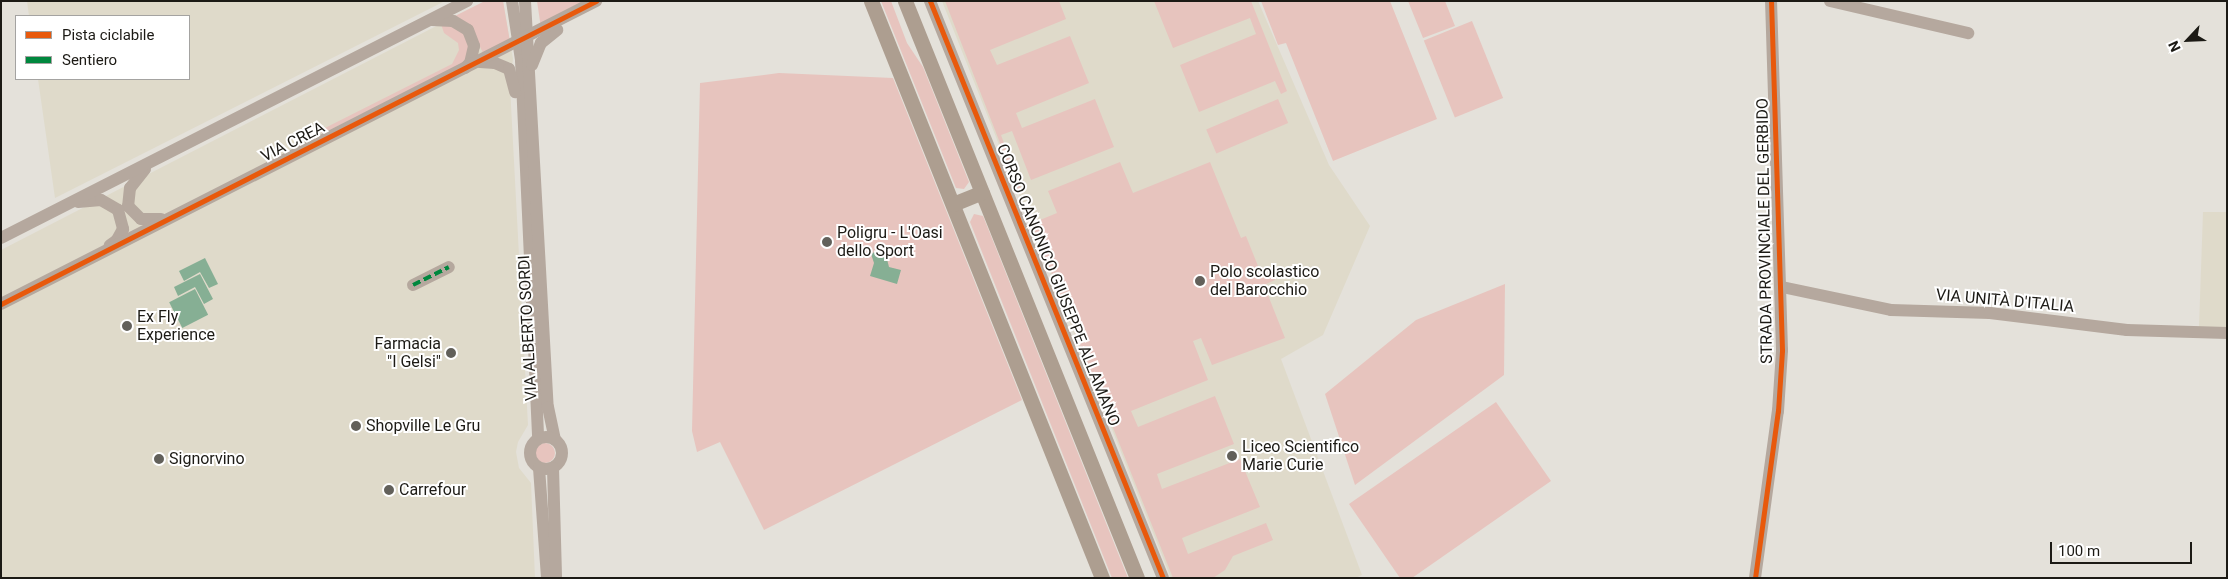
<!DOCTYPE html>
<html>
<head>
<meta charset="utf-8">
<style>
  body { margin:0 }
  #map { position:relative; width:2228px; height:579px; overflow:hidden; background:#e4e1da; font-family:Roboto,sans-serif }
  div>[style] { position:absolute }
  .built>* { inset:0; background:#dfdaca }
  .green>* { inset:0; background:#e7c4be; transform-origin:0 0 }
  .round { border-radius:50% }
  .water>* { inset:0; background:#86af94; transform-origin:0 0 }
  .minor>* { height:12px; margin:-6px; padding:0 6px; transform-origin:6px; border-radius:6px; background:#b5a89e }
  .minor>.ring { margin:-6px; padding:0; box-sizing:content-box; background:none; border:12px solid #b5a89e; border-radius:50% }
  .major>* { height:15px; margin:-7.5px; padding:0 7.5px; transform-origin:7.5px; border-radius:7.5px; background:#ad9e90 }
  .quiet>* { height:4px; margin-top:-2px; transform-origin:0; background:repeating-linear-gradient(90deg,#00873e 0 8px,transparent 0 12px) }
  .cycleway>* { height:5px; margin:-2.5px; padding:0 2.5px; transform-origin:2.5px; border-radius:2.5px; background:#e8590c }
  .dots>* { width:14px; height:14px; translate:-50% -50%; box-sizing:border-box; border:2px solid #fff; border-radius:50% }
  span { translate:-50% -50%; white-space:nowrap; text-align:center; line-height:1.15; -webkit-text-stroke:4px #fff; paint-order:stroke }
  .street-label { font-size:16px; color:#1c1a15 }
  .poi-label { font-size:16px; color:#1c1a15 }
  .left { translate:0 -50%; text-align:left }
  .right { translate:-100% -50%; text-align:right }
  .frame { position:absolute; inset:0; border:2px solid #1c1a15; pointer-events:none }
  .legend { position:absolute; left:15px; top:15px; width:175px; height:65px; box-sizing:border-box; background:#fff; border:1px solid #a4a3a1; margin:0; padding:6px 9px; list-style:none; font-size:15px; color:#1c1a15 }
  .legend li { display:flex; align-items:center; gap:10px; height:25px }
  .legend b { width:25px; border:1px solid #a4a3a1 }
  .north { position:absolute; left:2163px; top:15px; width:50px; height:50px; -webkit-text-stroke:4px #fff; paint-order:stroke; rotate:245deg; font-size:14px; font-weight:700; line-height:20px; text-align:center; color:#1c1a15 }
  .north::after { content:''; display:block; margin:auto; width:18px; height:22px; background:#1c1a15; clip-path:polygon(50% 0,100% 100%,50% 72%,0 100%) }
  .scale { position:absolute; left:2050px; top:542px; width:142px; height:22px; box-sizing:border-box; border:2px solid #1c1a15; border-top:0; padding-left:6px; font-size:15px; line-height:18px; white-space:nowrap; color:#1c1a15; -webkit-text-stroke:4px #fff; paint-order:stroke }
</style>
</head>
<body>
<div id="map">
  <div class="built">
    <div style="clip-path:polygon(27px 1px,445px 1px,55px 198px,38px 79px,189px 79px,189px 16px,29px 16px)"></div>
    <div style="clip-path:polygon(485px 1px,503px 1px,513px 59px,510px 86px,528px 425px,518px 442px,516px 452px,519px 468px,531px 483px,535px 578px,1px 578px,1px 250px)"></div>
    <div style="clip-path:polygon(942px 1px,1258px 1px,1329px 165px,1370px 226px,1323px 335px,1281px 359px,1362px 575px,1355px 578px,1171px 578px)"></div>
    <div style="clip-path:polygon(2203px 212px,2227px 212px,2227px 327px,2199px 327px)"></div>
  </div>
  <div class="green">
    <div style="clip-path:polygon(485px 1px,503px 1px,510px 42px,484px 55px,470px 26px,453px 17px)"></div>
    <div style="clip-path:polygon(537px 1px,588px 1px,541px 28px)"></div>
    <div style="clip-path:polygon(881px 1px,891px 1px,907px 43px,923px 67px,969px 182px,964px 189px,956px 188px)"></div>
    <div style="clip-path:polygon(945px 1px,1059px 1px,1066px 19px,990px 50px,997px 65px,1070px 36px,1089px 83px,1016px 113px,1022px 128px,1095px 99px,1114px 147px,1031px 180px,1012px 131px,1001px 135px,1023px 194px,1019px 192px)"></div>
    <div style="clip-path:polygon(1154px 1px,1251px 1px,1287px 91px,1281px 94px,1275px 81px,1199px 112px,1180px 65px,1256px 34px,1250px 18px,1173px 48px)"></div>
    <div style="clip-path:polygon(1261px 1px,1390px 1px,1437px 119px,1333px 161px,1286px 43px,1278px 45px)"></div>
    <div style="clip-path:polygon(1408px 1px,1445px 1px,1455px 26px,1423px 38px)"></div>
    <div style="left:1472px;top:21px;width:83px;height:52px;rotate:68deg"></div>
    <div style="clip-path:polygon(441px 24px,459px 28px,469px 42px,466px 61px,371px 113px,361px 114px,324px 133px,312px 130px,321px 126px,323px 129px,452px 64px,459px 50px,458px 43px,444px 33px)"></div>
    <div style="clip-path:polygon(779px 73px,893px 78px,1022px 400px,764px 530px,720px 442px,697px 452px,692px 431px,700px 83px)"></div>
    <div style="left:1278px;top:99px;width:26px;height:78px;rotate:67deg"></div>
    <div style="clip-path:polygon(1120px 162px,1133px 193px,1210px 162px,1241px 238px,1246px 236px,1262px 276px,1272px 272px,1275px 280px,1264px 285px,1285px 338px,1212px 365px,1201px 338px,1193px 341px,1208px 380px,1131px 411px,1138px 427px,1215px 396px,1234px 444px,1157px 474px,1162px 489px,1240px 459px,1260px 507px,1182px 538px,1188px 554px,1266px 523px,1273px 540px,1233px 556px,1225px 570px,1213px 578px,1173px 578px,1025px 207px,1026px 202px,1035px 222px,1057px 213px,1048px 191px)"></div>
    <div style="clip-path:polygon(974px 214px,983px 216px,1128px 578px,1112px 578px,970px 222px)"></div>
    <div style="clip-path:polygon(1505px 284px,1504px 375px,1355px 485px,1325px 394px,1416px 320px)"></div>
    <div style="clip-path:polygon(1496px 402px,1551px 481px,1412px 578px,1400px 578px,1349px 504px)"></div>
    <div class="round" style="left:535px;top:443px;width:20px;height:20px"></div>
  </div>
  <div class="water">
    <div style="clip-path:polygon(878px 250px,879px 253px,885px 251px,889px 267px,901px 270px,897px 284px,870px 276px,874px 263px,871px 254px)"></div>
    <div style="clip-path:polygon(205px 258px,218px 284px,209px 288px,200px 272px,184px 281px,179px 271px)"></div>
    <div style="clip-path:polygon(200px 274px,213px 299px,204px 304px,195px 287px,178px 296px,174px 287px)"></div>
    <div style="left:195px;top:289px;width:29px;height:29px;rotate:63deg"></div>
  </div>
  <div class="minor">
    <div style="left:512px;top:1px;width:60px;rotate:81.3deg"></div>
    <div style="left:521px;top:60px;width:379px;rotate:87.4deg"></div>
    <div style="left:525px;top:1px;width:407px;rotate:86.8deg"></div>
    <div style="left:548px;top:407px;width:33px;rotate:78deg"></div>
    <div style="left:930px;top:1px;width:622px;rotate:68.01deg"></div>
    <div style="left:1830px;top:1px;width:142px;rotate:13.1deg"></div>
    <div style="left:432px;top:20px;width:21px;rotate:3deg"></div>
    <div style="left:453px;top:21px;width:17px;rotate:31deg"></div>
    <div style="left:468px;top:30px;width:17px;rotate:69deg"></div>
    <div style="left:474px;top:46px;width:17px;rotate:103deg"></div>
    <div style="left:470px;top:63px;width:7px;rotate:135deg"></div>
    <div style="left:480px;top:62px;width:15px;rotate:4deg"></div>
    <div style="left:495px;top:63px;width:15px;rotate:23deg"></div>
    <div style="left:509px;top:69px;width:24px;rotate:75deg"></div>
    <div style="left:532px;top:65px;width:24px;rotate:-68deg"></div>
    <div style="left:541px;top:43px;width:21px;rotate:-39deg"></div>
    <div style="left:145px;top:169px;width:24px;rotate:128deg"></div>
    <div style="left:130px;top:188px;width:18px;rotate:96deg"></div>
    <div style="left:128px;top:206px;width:18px;rotate:45deg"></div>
    <div style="left:141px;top:219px;width:20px"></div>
    <div style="left:78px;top:202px;width:23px;rotate:-5deg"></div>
    <div style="left:101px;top:200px;width:20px;rotate:30deg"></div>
    <div style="left:118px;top:210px;width:20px;rotate:75deg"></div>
    <div style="left:123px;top:229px;width:13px;rotate:119deg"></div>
    <div style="left:117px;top:240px;width:9px;rotate:144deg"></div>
    <div style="left:1px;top:238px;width:523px;rotate:-26.96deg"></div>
    <div style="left:413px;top:285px;width:40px;rotate:-26.6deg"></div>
    <div style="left:1782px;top:287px;width:111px;rotate:11.9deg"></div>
    <div style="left:1891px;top:310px;width:99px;rotate:1.7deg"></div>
    <div style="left:1990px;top:313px;width:138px;rotate:7.1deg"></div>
    <div style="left:2127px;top:330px;width:100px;rotate:1.7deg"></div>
    <div style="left:1px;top:304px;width:668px;rotate:-26.99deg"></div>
    <div class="ring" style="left:530px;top:437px;width:20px;height:20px"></div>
    <div style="left:539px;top:468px;width:110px;rotate:85.8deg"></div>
    <div style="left:553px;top:468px;width:110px;rotate:88.4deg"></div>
    <div style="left:1755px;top:578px;width:169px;rotate:-82.2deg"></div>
    <div style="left:1778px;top:411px;width:61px;rotate:-86.2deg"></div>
    <div style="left:1782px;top:350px;width:349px;rotate:-91.8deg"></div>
  </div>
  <div class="major">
    <div style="left:871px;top:1px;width:622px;rotate:68.18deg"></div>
    <div style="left:905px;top:1px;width:622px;rotate:68.1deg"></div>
    <div style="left:953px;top:204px;width:31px;rotate:-22deg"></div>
  </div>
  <div class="quiet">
    <div style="left:413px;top:285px;width:40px;rotate:-26.6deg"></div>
  </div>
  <div class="cycleway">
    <div style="left:930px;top:1px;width:622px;rotate:68.01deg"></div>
    <div style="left:1px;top:304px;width:668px;rotate:-26.99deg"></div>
    <div style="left:1755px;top:578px;width:169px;rotate:-82.2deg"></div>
    <div style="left:1778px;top:411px;width:61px;rotate:-86.2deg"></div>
    <div style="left:1782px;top:350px;width:349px;rotate:-91.8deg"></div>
  </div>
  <div class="dots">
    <div style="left:827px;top:242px;background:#62605a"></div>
    <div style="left:1200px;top:281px;background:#62605a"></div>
    <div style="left:127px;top:326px;background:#62605a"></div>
    <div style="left:451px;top:353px;background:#62605a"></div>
    <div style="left:356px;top:426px;background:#62605a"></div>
    <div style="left:1232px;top:456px;background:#62605a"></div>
    <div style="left:159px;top:459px;background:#62605a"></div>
    <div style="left:389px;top:490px;background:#62605a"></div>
  </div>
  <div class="street-label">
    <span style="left:293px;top:142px;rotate:-27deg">VIA CREA</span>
    <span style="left:1765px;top:231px;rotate:-91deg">STRADA PROVINCIALE DEL GERBIDO</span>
    <span style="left:1058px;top:285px;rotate:68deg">CORSO CANONICO GIUSEPPE ALLAMANO</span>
    <span style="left:2005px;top:301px;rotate:5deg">VIA UNITÀ D'ITALIA</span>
    <span style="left:528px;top:328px;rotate:-93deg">VIA ALBERTO SORDI</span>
  </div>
  <div class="poi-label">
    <span class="left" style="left:837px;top:242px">Poligru - L'Oasi<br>dello Sport</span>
    <span class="left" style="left:1210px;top:281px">Polo scolastico<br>del Barocchio</span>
    <span class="left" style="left:137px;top:326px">Ex Fly<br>Experience</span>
    <span class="right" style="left:441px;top:353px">Farmacia<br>"I Gelsi"</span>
    <span class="left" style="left:366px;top:426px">Shopville Le Gru</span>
    <span class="left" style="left:1242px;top:456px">Liceo Scientifico<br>Marie Curie</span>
    <span class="left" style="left:169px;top:459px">Signorvino</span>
    <span class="left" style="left:399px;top:490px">Carrefour</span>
  </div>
  <div class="frame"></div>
  <ul class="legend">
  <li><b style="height:6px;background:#e8590c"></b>Pista ciclabile</li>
  <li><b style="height:6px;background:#00873e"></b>Sentiero</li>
  </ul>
  <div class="north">N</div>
  <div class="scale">100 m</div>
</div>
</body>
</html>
